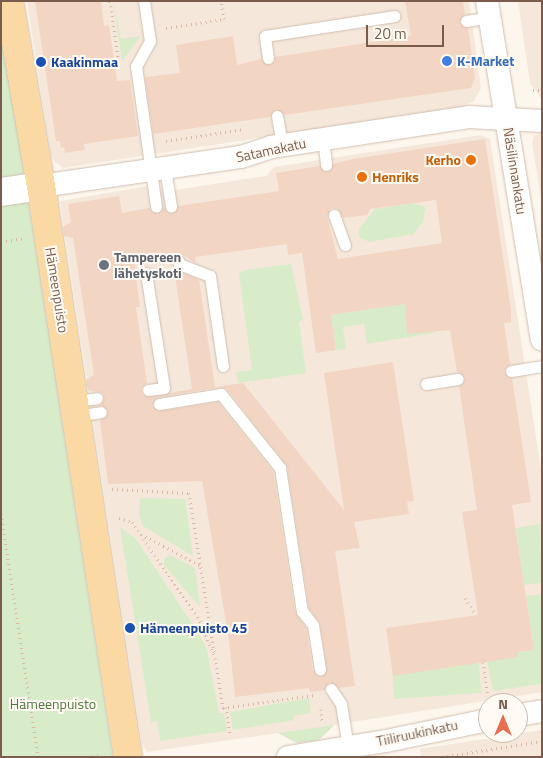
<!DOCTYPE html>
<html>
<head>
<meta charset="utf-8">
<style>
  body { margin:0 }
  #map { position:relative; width:543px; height:758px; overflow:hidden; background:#fdf6ec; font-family:"Titillium Web",sans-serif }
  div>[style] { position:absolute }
  .residential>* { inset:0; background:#f5e8da }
  .green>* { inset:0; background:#d8ecc9; transform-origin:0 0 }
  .building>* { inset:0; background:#f3d5c3 }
  .path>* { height:3px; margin-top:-1.5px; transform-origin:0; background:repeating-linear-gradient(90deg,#d9b8a5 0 1px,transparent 0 5px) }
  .roads { filter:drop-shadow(0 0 1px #d1beb0) drop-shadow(0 0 1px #d1beb0) }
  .lane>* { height:11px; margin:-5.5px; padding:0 5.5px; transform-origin:5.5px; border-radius:5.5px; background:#fff }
  .street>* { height:22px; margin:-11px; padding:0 11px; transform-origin:11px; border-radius:11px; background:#fff }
  .secondary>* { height:28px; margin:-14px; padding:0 14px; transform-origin:14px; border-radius:14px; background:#fff }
  .primary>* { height:28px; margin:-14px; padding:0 14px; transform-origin:14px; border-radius:14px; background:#fbd9a5 }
  .dots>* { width:14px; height:14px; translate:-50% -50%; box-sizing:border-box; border:2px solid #fffaf3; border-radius:50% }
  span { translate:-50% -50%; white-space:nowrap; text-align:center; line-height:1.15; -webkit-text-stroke:4px #fffaf3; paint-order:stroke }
  .shop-label { font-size:14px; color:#366cbe; font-weight:700 }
  .left { translate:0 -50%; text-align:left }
  .transit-label { font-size:14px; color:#164399; font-weight:700 }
  .street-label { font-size:14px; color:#7a5c4d }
  .food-label { font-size:14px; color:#c56008; font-weight:700 }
  .right { translate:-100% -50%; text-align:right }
  .worship-label { font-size:14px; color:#5b616d; font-weight:700 }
  .park-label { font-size:14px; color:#537a41 }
  .frame { position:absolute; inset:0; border:2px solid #7a5c4d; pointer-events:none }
  .north { position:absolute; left:478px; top:693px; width:50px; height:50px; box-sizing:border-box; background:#fffaf3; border:1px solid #cabbb1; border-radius:50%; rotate:0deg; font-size:14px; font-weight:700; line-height:20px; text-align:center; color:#7a5c4d }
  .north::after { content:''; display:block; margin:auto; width:18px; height:22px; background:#e76f51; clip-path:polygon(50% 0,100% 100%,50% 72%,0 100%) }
  .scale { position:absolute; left:366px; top:25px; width:78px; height:22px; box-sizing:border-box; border:2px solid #7a5c4d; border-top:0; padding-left:6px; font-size:15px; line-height:18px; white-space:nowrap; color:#7a5c4d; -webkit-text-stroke:4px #fffaf3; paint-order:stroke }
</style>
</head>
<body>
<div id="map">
  <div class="residential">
    <div style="clip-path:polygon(27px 1px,469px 1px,481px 88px,474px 101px,457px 108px,63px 168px,55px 162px,51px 155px)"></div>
    <div style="clip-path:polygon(518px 1px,542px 1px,542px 100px,530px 83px)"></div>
    <div style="clip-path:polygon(542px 132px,542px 204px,532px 143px,534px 136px)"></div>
    <div style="clip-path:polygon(481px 135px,490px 139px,542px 476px,542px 692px,334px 725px,319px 740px,297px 743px,278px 733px,147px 752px,142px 743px,60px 201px,148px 186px,162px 192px,266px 176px,274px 167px)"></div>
    <div style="clip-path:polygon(542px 730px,542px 757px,421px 757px,420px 749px)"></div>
  </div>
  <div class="green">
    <div style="clip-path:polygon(113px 1px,121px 39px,141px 36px,122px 61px)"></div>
    <div style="clip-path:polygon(1px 27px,35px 243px,113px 757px,1px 757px)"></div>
    <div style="clip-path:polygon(413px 203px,425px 207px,425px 210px,423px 222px,413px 234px,369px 242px,359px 237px,359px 229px,375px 209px)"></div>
    <div style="clip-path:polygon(291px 264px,303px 320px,299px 322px,306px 373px,238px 383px,236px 372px,252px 370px,239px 274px,244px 270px)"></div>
    <div style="clip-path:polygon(437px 299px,436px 329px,433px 333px,367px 344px,364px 324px,343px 327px,346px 349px,336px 350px,334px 332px,317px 335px,313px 318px)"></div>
    <div style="clip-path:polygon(140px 498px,185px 499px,193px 556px,143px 526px,139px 516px)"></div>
    <div style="clip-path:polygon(540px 524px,542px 583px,524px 585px,516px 528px)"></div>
    <div style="clip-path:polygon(120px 527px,135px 538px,199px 634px,207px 650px,219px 713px,224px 713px,227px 731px,160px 741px,157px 721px,151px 722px)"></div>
    <div style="clip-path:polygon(170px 555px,195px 568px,200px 607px,164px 565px,164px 559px)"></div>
    <div style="clip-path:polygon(542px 594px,542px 684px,493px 691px,487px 661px,518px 657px,518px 652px,534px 650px,526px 596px)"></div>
    <div style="left:479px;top:662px;width:31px;height:87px;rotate:86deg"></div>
    <div style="clip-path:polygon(309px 698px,311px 713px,294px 716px,294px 720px,233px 730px,230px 712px)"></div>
    <div style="clip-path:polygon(334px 725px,319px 740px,297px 743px,278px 733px)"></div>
  </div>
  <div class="building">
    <div style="clip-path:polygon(35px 1px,101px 1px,104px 26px,109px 25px,117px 81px,130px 80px,138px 136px,84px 144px,85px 150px,65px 153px,64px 147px,61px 148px,60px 141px,56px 141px)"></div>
    <div style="clip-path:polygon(405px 1px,463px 1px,465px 14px,459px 22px,468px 28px,475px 78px,471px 88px,284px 115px,276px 109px,270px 117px,153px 134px,145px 77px,180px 73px,176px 45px,233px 36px,237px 65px,261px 59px,269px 65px,275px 57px,411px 36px)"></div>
    <div style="clip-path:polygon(evenodd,485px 139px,511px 310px,511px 322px,504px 323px,510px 364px,504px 372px,512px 378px,531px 502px,512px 505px,534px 650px,518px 652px,518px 657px,393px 676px,386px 628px,478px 615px,462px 512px,477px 510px,459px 386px,465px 378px,457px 372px,450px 330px,407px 334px,405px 304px,331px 315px,336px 350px,316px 353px,302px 253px,288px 255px,287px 244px,195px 257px,196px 263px,180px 253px,134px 261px,140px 307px,136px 307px,147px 383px,141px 388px,142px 395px,149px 397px,192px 389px,174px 269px,199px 280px,215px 387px,243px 383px,344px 510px,324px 373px,393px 362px,414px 501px,407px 502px,409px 514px,354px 522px,360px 548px,335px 551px,355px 686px,339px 688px,330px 682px,324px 690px,310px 692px,309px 688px,235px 697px,229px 640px,202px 481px,108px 484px,100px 420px,106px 417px,108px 411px,100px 405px,104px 400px,103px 393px,88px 390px,86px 380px,94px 375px,73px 238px,64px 236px,63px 227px,71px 222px,68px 204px,119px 196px,122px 213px,149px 208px,158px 214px,163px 207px,172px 214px,178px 206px,279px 191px,276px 173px,319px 166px,327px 172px,333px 164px,353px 159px,485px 139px,436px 200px,442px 243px,338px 259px,327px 217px,331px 208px,338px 209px,343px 218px,367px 215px,370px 209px,436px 200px,485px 139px,220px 387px,227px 389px,287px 466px,309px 608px,320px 624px,327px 668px,322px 676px,313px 671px,306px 628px,295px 612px,273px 471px,218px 402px,160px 411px,152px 406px,158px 397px,220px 387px)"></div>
  </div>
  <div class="path">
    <div style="left:110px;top:1px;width:57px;rotate:81.9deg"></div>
    <div style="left:166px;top:28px;width:59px;rotate:-8.8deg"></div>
    <div style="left:224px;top:19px;width:18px;rotate:-99deg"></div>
    <div style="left:533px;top:90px;width:9px"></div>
    <div style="left:166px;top:141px;width:79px;rotate:-8.7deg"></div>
    <div style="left:1px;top:242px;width:22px;rotate:-10deg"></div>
    <div style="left:112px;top:489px;width:77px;rotate:3deg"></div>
    <div style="left:189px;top:493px;width:162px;rotate:81.1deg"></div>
    <div style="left:1px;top:514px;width:246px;rotate:81.3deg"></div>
    <div style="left:119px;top:518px;width:14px;rotate:17deg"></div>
    <div style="left:132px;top:522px;width:120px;rotate:55.5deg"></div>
    <div style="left:200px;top:621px;width:40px;rotate:68deg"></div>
    <div style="left:215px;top:658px;width:51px;rotate:80.9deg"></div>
    <div style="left:223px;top:708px;width:92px;rotate:-8.1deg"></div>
    <div style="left:141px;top:534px;width:68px;rotate:28.1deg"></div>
    <div style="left:465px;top:598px;width:20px;rotate:57deg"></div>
    <div style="left:483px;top:662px;width:34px;rotate:82deg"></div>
    <div style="left:226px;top:707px;width:28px;rotate:82deg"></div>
    <div style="left:321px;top:709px;width:13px;rotate:86deg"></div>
    <div style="left:87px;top:757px;width:14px;rotate:-8deg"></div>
    <div style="left:442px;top:757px;width:101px;rotate:-9.1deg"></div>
  </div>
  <div class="roads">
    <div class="lane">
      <div style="left:144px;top:1px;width:40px;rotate:81.5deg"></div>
      <div style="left:150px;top:41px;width:29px;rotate:119deg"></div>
      <div style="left:136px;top:66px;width:142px;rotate:81.9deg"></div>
      <div style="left:466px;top:21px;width:24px;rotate:-9deg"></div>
      <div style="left:268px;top:58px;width:22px;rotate:-98deg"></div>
      <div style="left:265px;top:36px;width:131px;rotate:-8.8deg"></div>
      <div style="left:277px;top:116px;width:29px;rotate:80deg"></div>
      <div style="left:323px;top:139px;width:26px;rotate:83deg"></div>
      <div style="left:165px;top:168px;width:39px;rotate:81deg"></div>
      <div style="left:334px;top:215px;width:32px;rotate:70deg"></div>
      <div style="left:178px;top:260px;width:4px;rotate:76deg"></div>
      <div style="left:179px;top:264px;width:33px;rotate:21deg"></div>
      <div style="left:210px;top:276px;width:91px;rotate:81.8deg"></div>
      <div style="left:146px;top:273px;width:116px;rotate:81.1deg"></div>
      <div style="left:164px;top:388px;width:16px;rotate:173deg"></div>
      <div style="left:511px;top:371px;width:31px;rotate:-9deg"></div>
      <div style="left:426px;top:384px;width:32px;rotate:-9deg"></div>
      <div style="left:74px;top:401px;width:23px;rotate:-7deg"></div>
      <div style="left:159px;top:404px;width:63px;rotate:-9.2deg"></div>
      <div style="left:221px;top:394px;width:95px;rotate:51.4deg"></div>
      <div style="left:280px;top:468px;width:145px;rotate:81.3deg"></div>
      <div style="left:302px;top:611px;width:18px;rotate:52deg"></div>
      <div style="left:313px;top:625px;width:45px;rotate:81deg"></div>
      <div style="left:76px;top:416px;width:25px;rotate:-9deg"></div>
      <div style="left:331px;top:689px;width:18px;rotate:56deg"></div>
      <div style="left:341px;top:704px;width:44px;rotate:80.8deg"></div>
    </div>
    <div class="street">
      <div style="left:487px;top:1px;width:343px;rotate:80.8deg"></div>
      <div style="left:41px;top:186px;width:202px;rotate:-8.3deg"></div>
      <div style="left:241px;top:157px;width:32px;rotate:-18deg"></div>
      <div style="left:271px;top:147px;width:200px;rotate:-8.6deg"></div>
      <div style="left:469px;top:117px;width:73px;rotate:3.1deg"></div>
      <div style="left:518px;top:715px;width:24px;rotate:-9deg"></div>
      <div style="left:288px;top:757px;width:99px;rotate:-9.3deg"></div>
      <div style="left:386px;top:741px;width:104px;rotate:-11.6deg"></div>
    </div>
    <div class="secondary">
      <div style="left:1px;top:192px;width:40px;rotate:-8.5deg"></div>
    </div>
    <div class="primary">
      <div style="left:9px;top:1px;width:188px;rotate:80.2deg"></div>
      <div style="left:41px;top:186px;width:578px;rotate:81.34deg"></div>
    </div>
  </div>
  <div class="dots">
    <div style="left:447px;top:61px;background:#3f7fe0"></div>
    <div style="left:41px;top:62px;background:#1a4fb4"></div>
    <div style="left:471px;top:160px;background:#e8710a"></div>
    <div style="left:362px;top:177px;background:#e8710a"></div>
    <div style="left:104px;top:265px;background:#6b7280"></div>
    <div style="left:130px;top:628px;background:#1a4fb4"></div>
  </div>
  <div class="shop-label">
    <span class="left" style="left:457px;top:61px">K-Market</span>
  </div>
  <div class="transit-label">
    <span class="left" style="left:51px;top:62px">Kaakinmaa</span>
    <span class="left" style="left:140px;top:628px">Hämeenpuisto 45</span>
  </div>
  <div class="street-label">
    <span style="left:271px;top:150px;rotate:-12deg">Satamakatu</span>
    <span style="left:515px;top:171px;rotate:81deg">Näsilinnankatu</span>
    <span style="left:57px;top:290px;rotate:81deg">Hämeenpuisto</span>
    <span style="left:417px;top:733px;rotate:-12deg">Tiiliruukinkatu</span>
  </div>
  <div class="food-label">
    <span class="right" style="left:461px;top:160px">Kerho</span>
    <span class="left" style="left:372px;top:177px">Henriks</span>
  </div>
  <div class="worship-label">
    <span class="left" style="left:114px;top:265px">Tampereen<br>lähetyskoti</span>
  </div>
  <div class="park-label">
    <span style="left:53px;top:704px">Hämeenpuisto</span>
  </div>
  <div class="frame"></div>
  <div class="north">N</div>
  <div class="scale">20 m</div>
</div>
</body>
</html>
